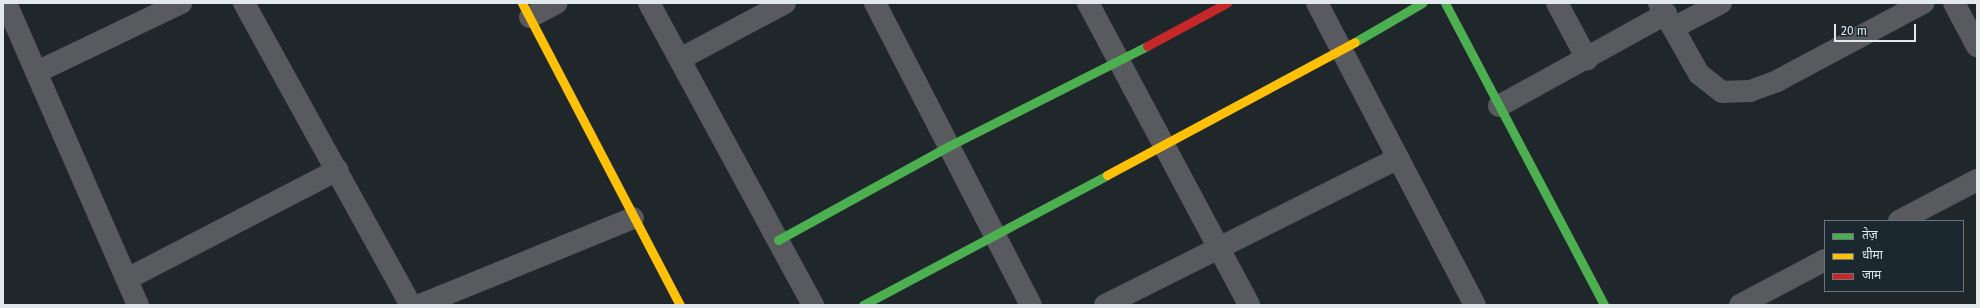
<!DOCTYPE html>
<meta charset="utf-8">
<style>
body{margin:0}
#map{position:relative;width:1980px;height:308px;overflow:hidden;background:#20272b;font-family:"Fira Sans","Noto Sans Devanagari",sans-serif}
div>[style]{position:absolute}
.street>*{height:22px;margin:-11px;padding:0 11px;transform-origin:11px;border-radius:11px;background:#585a5d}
.fast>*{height:9px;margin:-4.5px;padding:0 4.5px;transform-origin:4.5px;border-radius:4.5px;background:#4caf50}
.slow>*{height:9px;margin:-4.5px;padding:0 4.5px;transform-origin:4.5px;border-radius:4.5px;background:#ffc107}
.jam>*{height:9px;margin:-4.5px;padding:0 4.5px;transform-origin:4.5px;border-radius:4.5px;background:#c62828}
span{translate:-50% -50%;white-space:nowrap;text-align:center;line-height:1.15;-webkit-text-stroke:4px #1c282f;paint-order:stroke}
.frame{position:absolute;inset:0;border:4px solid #e1e9ed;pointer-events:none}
.legend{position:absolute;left:1824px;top:220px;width:140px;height:72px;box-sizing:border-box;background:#1c282f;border:1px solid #6b757b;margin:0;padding:5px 7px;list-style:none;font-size:12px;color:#e1e9ed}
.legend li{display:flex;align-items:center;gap:8px;height:20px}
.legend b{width:20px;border:1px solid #6b757b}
.scale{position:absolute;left:1834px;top:24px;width:82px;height:18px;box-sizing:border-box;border:2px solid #e1e9ed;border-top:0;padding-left:5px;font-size:12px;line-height:14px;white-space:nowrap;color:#e1e9ed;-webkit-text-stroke:3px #1c282f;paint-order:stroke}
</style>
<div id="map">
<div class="street">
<i style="left:6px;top:3px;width:330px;rotate:66.4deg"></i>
<i style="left:244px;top:3px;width:345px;rotate:61.1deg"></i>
<i style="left:649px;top:3px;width:344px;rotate:61.5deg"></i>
<i style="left:875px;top:3px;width:340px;rotate:62.7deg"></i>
<i style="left:1088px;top:3px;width:342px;rotate:61.9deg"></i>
<i style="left:1317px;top:3px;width:341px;rotate:62.4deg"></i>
<i style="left:1557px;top:3px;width:64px;rotate:61.8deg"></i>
<i style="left:1659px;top:3px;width:81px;rotate:60.6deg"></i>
<i style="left:1699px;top:74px;width:29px;rotate:38deg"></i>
<i style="left:1722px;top:92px;width:28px;rotate:-2deg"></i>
<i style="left:1750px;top:91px;width:29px;rotate:-20deg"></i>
<i style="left:1777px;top:81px;width:166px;rotate:-28.1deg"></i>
<i style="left:1954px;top:3px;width:49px;rotate:61.9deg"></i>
<i style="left:530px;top:17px;width:30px;rotate:-28deg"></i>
<i style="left:1673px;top:28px;width:54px;rotate:-27.5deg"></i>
<i style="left:680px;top:59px;width:119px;rotate:-28.1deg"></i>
<i style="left:37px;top:72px;width:160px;rotate:-25.6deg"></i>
<i style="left:1499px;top:106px;width:191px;rotate:-28.9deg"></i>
<i style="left:1899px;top:221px;width:88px;rotate:-27.7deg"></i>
<i style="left:127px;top:279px;width:237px;rotate:-27.4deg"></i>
<i style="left:420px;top:305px;width:230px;rotate:-22.2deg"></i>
<i style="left:1105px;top:305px;width:328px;rotate:-26.6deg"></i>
<i style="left:1740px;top:305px;width:96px;rotate:-27.9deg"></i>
</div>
<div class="fast">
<i style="left:1445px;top:3px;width:341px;rotate:62.2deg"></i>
<i style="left:1355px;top:42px;width:78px;rotate:-30.2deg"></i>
<i style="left:778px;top:240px;width:195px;rotate:-28.8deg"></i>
<i style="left:949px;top:146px;width:222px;rotate:-26.8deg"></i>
<i style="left:863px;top:305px;width:276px;rotate:-28deg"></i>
</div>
<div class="slow">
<i style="left:522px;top:3px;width:341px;rotate:62.4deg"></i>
<i style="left:1107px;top:175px;width:281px;rotate:-28.2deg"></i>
</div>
<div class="jam">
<i style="left:1147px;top:46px;width:91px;rotate:-28.3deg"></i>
</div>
<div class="frame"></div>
<ul class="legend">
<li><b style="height:5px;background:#4caf50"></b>तेज़</li>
<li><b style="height:5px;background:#ffc107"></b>धीमा</li>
<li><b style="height:5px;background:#c62828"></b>जाम</li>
</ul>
<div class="scale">20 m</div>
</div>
